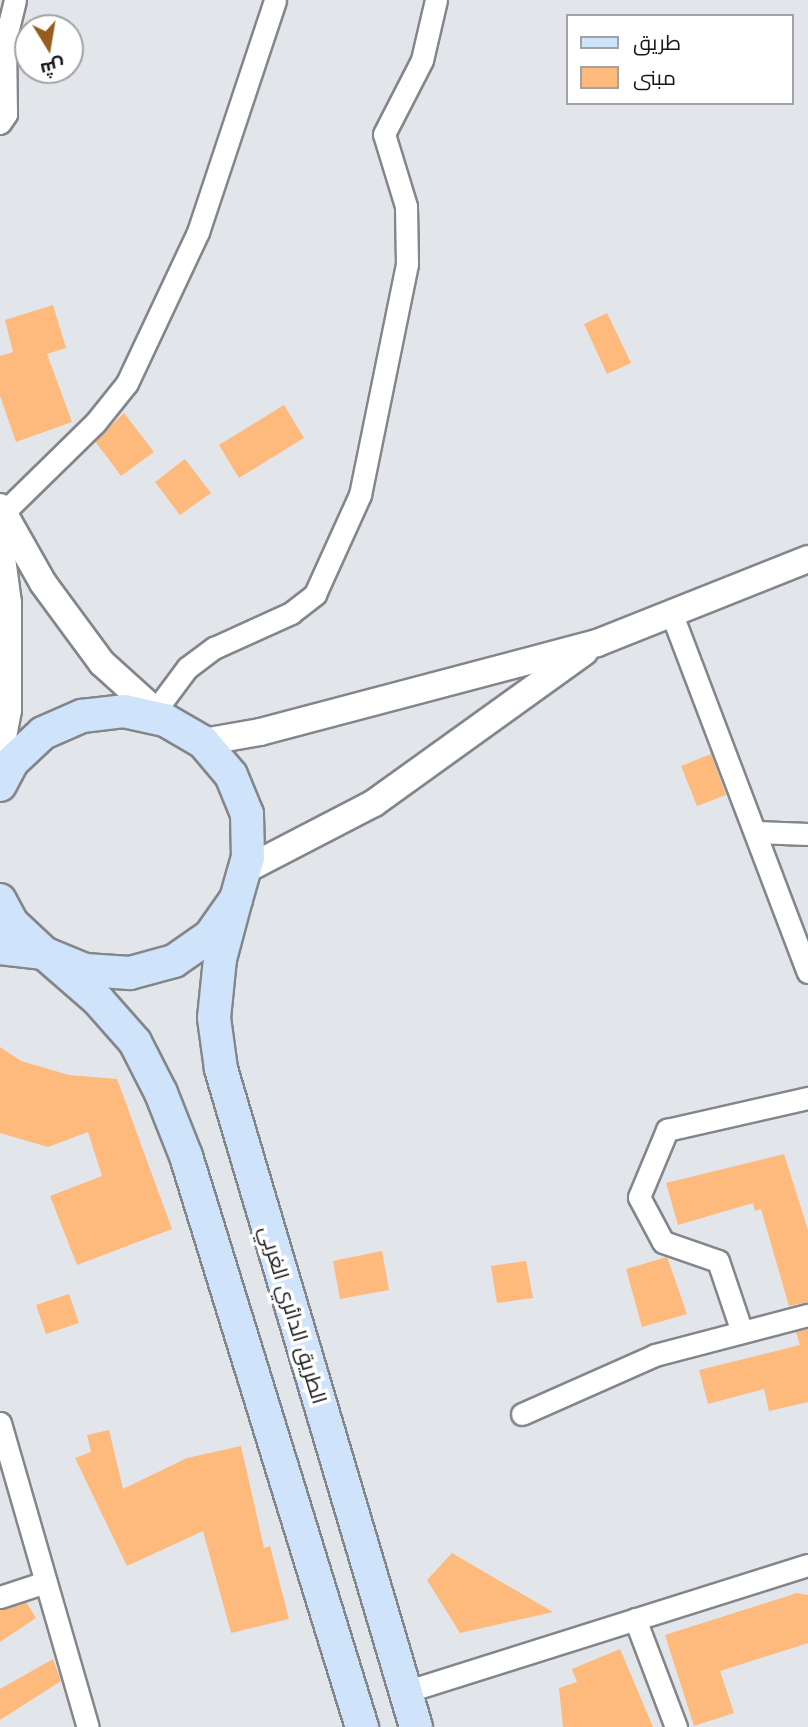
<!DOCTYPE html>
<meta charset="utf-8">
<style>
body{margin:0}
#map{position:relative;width:808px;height:1727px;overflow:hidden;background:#e2e6ea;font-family:"DM Sans",Cairo,sans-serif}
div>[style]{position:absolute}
.building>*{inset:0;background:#feb97d}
.roads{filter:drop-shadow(2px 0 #83868a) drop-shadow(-2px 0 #83868a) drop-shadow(0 2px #83868a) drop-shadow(0 -2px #83868a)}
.minor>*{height:21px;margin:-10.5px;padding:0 10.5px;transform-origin:10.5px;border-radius:10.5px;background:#fff}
.tertiary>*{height:26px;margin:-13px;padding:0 13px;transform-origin:13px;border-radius:13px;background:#fff}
.primary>*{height:32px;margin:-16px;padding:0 16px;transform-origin:16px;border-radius:16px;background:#cfe4fb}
span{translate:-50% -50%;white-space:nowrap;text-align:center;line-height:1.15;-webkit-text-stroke:7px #fff;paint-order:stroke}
.street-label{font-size:21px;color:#161719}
.legend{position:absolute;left:566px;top:14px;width:228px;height:91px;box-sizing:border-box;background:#fff;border:2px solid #a2a2a3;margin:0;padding:9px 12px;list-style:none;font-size:21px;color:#161719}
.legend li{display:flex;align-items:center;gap:14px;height:35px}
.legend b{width:35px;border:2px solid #a2a2a3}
.north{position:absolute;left:14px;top:14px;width:70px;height:70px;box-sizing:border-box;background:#fff;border:2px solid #a2a2a3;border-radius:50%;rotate:169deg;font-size:19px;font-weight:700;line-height:28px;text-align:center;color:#161719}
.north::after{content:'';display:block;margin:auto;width:24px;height:32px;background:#995c20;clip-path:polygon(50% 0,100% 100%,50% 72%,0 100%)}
</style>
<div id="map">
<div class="building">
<i style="clip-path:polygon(53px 305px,66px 348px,47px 354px,72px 422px,16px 442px,0 396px,0 356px,13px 352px,5px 320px)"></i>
<i style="clip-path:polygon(607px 313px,631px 363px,607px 374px,584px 324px)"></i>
<i style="clip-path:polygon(284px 405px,304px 438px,239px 478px,219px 445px)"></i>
<i style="clip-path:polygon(124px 413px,154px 452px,121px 476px,95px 441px)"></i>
<i style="clip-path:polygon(185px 459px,211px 493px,180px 515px,155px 482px)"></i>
<i style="clip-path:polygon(711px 754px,726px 795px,697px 806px,681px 766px)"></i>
<i style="clip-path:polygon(0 1047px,21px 1061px,69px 1075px,117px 1079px,172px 1229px,77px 1265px,50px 1196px,102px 1176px,88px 1132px,48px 1147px,0 1133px)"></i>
<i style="clip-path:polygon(784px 1154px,808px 1230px,808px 1302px,789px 1306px,761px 1209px,755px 1211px,753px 1203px,678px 1225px,666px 1183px)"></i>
<i style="clip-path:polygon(382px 1251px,389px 1290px,340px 1299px,333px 1261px)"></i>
<i style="clip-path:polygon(667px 1257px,687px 1314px,642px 1327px,626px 1269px)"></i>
<i style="clip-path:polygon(526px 1261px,533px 1298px,497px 1303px,491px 1266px)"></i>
<i style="clip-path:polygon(69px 1294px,79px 1323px,46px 1334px,36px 1305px)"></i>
<i style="clip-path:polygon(808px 1329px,808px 1402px,769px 1411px,764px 1389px,708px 1404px,699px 1370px,800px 1345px,796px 1332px)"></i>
<i style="clip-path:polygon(109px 1430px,123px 1489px,187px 1458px,241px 1446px,264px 1548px,270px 1546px,289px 1619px,231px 1633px,203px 1531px,127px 1566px,75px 1458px,91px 1452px,87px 1435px)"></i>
<i style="clip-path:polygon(452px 1553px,553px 1612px,460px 1633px,427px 1580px)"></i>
<i style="clip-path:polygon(797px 1593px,808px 1595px,808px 1643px,720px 1671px,734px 1713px,694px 1726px,665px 1635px)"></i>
<i style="clip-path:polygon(26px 1602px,36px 1618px,0 1642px,0 1610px)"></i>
<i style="clip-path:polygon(620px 1649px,653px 1727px,563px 1727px,559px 1688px,577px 1682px,572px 1669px)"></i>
<i style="clip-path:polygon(53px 1659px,61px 1681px,0 1720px,0 1689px)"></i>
</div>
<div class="roads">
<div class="minor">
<i style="left:0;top:123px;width:11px;rotate:-56deg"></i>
<i style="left:6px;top:114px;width:73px;rotate:-90.8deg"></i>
<i style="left:5px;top:41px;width:42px;rotate:-76.3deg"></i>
<i style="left:3px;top:513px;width:129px;rotate:-44.4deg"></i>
<i style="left:95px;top:423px;width:51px;rotate:-51.3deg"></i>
<i style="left:127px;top:383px;width:167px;rotate:-64.8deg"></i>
<i style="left:198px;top:232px;width:244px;rotate:-71.6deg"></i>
<i style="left:671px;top:612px;width:385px;rotate:69.2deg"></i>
<i style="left:155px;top:711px;width:54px;rotate:-53.3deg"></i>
<i style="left:187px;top:668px;width:34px;rotate:-37deg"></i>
<i style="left:214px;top:648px;width:85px;rotate:-24.4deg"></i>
<i style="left:291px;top:613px;width:31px;rotate:-38deg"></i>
<i style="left:315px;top:594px;width:109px;rotate:-65.6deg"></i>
<i style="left:360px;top:495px;width:236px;rotate:-78.5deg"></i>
<i style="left:407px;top:264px;width:58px;rotate:-91deg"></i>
<i style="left:406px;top:206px;width:75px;rotate:-107deg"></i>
<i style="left:384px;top:134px;width:83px;rotate:-62.8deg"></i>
<i style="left:422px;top:60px;width:62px;rotate:-76.9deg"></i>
<i style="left:756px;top:832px;width:52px;rotate:2.2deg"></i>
<i style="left:742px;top:1332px;width:75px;rotate:-108.7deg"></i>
<i style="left:718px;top:1261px;width:58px;rotate:-160.9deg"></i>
<i style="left:663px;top:1242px;width:51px;rotate:-118.1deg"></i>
<i style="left:639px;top:1197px;width:73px;rotate:-67.3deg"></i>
<i style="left:667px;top:1130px;width:145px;rotate:-12.8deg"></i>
<i style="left:522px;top:1414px;width:145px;rotate:-23.9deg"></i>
<i style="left:655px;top:1355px;width:158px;rotate:-14.7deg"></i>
<i style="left:0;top:1423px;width:316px;rotate:73.9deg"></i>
<i style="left:0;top:1597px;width:48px;rotate:-18.1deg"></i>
<i style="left:635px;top:1619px;width:116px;rotate:69.2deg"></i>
<i style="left:408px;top:1691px;width:419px;rotate:-17.5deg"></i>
</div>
<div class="tertiary">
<i style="left:0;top:507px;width:87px;rotate:60.5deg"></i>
<i style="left:43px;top:583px;width:99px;rotate:53.6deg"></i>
<i style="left:102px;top:663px;width:85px;rotate:42.1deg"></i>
<i style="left:0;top:543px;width:61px;rotate:82.4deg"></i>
<i style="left:8px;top:603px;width:107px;rotate:90deg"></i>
<i style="left:8px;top:710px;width:44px;rotate:100.5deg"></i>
<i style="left:203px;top:742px;width:58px;rotate:-10deg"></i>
<i style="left:260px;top:732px;width:349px;rotate:-14.8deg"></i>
<i style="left:597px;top:643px;width:227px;rotate:-21.7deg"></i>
<i style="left:245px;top:870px;width:145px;rotate:-27.4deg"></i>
<i style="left:374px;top:803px;width:259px;rotate:-35.7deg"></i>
</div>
<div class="primary">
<i style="left:0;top:785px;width:26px;rotate:-62deg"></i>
<i style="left:12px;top:762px;width:42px;rotate:-43.1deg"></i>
<i style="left:43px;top:733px;width:43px;rotate:-23.6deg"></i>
<i style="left:82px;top:716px;width:42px;rotate:-6.8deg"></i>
<i style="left:124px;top:711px;width:42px;rotate:12.4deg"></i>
<i style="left:165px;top:720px;width:44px;rotate:30.1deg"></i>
<i style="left:203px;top:742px;width:43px;rotate:49.7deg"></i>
<i style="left:231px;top:775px;width:42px;rotate:67.7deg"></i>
<i style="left:247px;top:814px;width:43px;rotate:88.7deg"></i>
<i style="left:248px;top:857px;width:44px;rotate:105.9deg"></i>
<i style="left:236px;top:899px;width:45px;rotate:125.1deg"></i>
<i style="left:210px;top:936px;width:44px;rotate:145.2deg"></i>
<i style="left:174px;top:961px;width:46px;rotate:164.7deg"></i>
<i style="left:130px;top:973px;width:45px;rotate:-176.2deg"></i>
<i style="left:85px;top:970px;width:44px;rotate:-157.5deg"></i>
<i style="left:44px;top:953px;width:44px;rotate:-136.8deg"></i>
<i style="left:12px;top:923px;width:26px;rotate:-118deg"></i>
<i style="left:236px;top:899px;width:62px;rotate:104.9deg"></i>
<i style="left:220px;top:959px;width:59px;rotate:95.8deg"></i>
<i style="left:214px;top:1018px;width:51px;rotate:82.2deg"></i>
<i style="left:221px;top:1069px;width:686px;rotate:73.49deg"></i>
<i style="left:0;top:948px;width:44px;rotate:6.5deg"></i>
<i style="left:44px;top:953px;width:72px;rotate:41deg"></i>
<i style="left:98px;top:1000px;width:56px;rotate:48.6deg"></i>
<i style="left:135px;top:1042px;width:57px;rotate:63deg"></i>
<i style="left:161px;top:1093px;width:68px;rotate:68.4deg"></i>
<i style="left:186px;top:1156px;width:598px;rotate:72.87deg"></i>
</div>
</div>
<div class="street-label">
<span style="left:293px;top:1315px;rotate:73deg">الطريق الدائري الغربي</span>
</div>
<ul class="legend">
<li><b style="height:9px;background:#cfe4fb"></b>طريق</li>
<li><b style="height:19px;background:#feb97d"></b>مبنى</li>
</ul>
<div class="north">ش</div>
</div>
